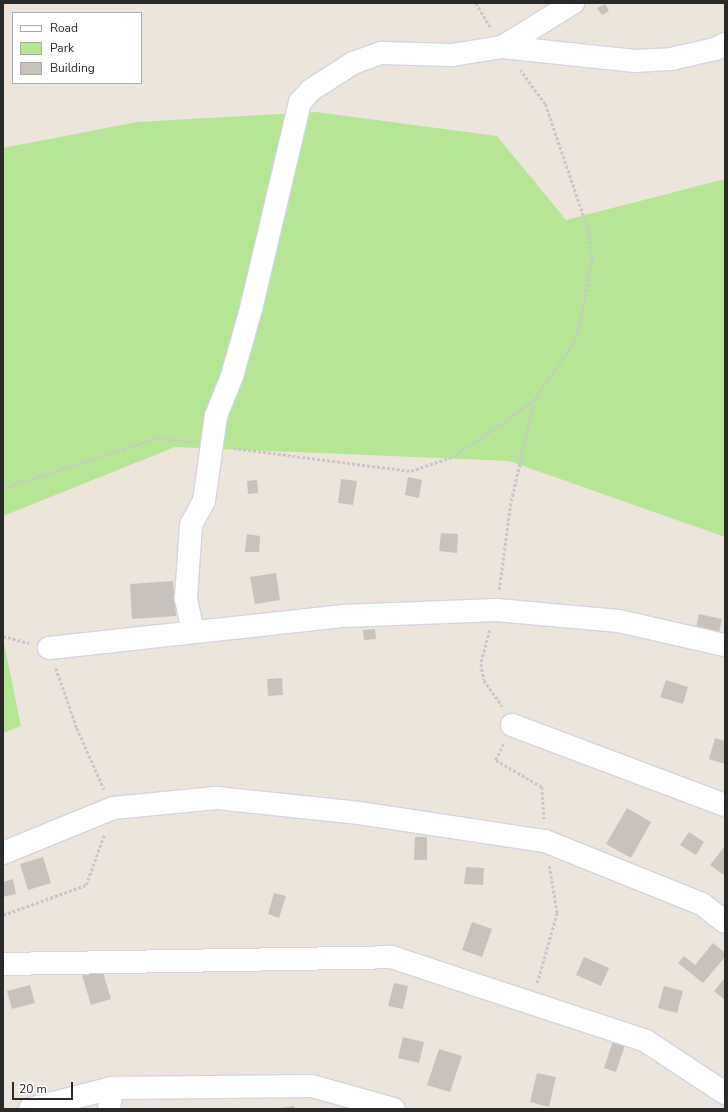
<!DOCTYPE html>
<style>
body{margin:0}
#map{position:relative;width:728px;height:1112px;overflow:hidden;background:#ede5dc;font-family:"Nunito Sans",sans-serif}
div>[style]{position:absolute}
.green>*{inset:0;background:#b5e696}
.building>*{inset:0;background:#c8c2bb}
.path>*{height:2.5px;margin-top:-1.25px;transform-origin:0;background:repeating-linear-gradient(90deg,#c8c8c8 0 3px,transparent 0 5px)}
.roads{filter:drop-shadow(1px 0 #d1d5e4) drop-shadow(-1px 0 #d1d5e4) drop-shadow(0 1px #d1d5e4) drop-shadow(0 -1px #d1d5e4)}
.minor>*{height:22px;margin:-11px;padding:0 11px;transform-origin:11px;border-radius:11px;background:#fff}
span{translate:-50% -50%;white-space:nowrap;text-align:center;line-height:1.15;-webkit-text-stroke:3.5px #fff;paint-order:stroke}
.frame{position:absolute;inset:0;border:4px solid #2a2a2a;pointer-events:none}
.legend{position:absolute;left:12px;top:12px;width:130px;height:72px;box-sizing:border-box;background:#fff;border:1px solid #aaa;margin:0;padding:5px 7px;list-style:none;font-size:12px;color:#2a2a2a}
.legend li{display:flex;align-items:center;gap:8px;height:20px}
.legend b{width:20px;border:1px solid #aaa}
.scale{position:absolute;left:12px;top:1082px;width:61px;height:18px;box-sizing:border-box;border:2px solid #2a2a2a;border-top:0;padding-left:5px;font-size:12px;line-height:14px;white-space:nowrap;color:#2a2a2a;-webkit-text-stroke:3px #fff;paint-order:stroke}
</style>
<div id="map">
<div class="green">
<i style="clip-path:polygon(316px 112px,497px 136px,566px 220px,725px 179px,725px 537px,509px 461px,175px 447px,3px 516px,3px 148px,137px 122px)"></i>
<i style="clip-path:polygon(3px 638px,21px 726px,3px 733px)"></i>
</div>
<div class="building">
<i style="clip-path:polygon(605px 4px,609px 11px,602px 15px,597px 8px)"></i>
<i style="clip-path:polygon(408px 477px,422px 480px,419px 498px,405px 495px)"></i>
<i style="clip-path:polygon(341px 479px,357px 481px,353px 505px,338px 503px)"></i>
<i style="clip-path:polygon(257px 480px,258px 493px,248px 494px,247px 481px)"></i>
<i style="clip-path:polygon(441px 533px,458px 534px,457px 553px,439px 551px)"></i>
<i style="clip-path:polygon(247px 534px,260px 536px,259px 552px,245px 552px)"></i>
<i style="clip-path:polygon(276px 573px,280px 600px,255px 604px,250px 577px)"></i>
<i style="clip-path:polygon(173px 581px,176px 616px,132px 619px,130px 584px)"></i>
<i style="clip-path:polygon(699px 614px,722px 619px,718px 637px,695px 632px)"></i>
<i style="clip-path:polygon(375px 629px,376px 639px,364px 640px,363px 630px)"></i>
<i style="clip-path:polygon(282px 678px,283px 695px,268px 696px,267px 679px)"></i>
<i style="clip-path:polygon(666px 680px,688px 687px,683px 704px,660px 697px)"></i>
<i style="clip-path:polygon(715px 738px,725px 741px,725px 764px,709px 759px)"></i>
<i style="clip-path:polygon(627px 808px,651px 822px,631px 858px,606px 844px)"></i>
<i style="clip-path:polygon(689px 832px,704px 842px,696px 855px,680px 845px)"></i>
<i style="clip-path:polygon(415px 837px,427px 837px,427px 860px,414px 860px)"></i>
<i style="clip-path:polygon(725px 846px,725px 876px,710px 865px)"></i>
<i style="clip-path:polygon(43px 857px,51px 883px,28px 890px,20px 864px)"></i>
<i style="clip-path:polygon(466px 867px,484px 868px,483px 885px,464px 884px)"></i>
<i style="clip-path:polygon(13px 879px,16px 894px,3px 897px,3px 882px)"></i>
<i style="clip-path:polygon(274px 893px,286px 896px,279px 918px,268px 914px)"></i>
<i style="clip-path:polygon(472px 922px,492px 929px,482px 957px,462px 950px)"></i>
<i style="clip-path:polygon(713px 943px,725px 953px,725px 957px,703px 983px,678px 963px,684px 956px,695px 965px)"></i>
<i style="clip-path:polygon(584px 957px,609px 968px,601px 986px,576px 975px)"></i>
<i style="clip-path:polygon(102px 969px,111px 999px,91px 1005px,82px 975px)"></i>
<i style="clip-path:polygon(725px 978px,725px 1000px,714px 991px)"></i>
<i style="clip-path:polygon(394px 983px,408px 986px,403px 1009px,388px 1006px)"></i>
<i style="clip-path:polygon(30px 985px,35px 1003px,12px 1009px,7px 991px)"></i>
<i style="clip-path:polygon(664px 986px,683px 991px,677px 1013px,658px 1008px)"></i>
<i style="clip-path:polygon(403px 1037px,424px 1042px,419px 1063px,398px 1058px)"></i>
<i style="clip-path:polygon(613px 1041px,625px 1045px,616px 1072px,604px 1068px)"></i>
<i style="clip-path:polygon(439px 1049px,462px 1056px,450px 1092px,427px 1085px)"></i>
<i style="clip-path:polygon(537px 1073px,556px 1077px,549px 1107px,530px 1102px)"></i>
<i style="clip-path:polygon(294px 1106px,295px 1109px,280px 1109px,280px 1108px)"></i>
</div>
<div class="path">
<i style="left:476px;top:3px;width:29px;rotate:59deg"></i>
<i style="left:233px;top:448px;width:179px;rotate:7.4deg"></i>
<i style="left:411px;top:471px;width:46px;rotate:-18.8deg"></i>
<i style="left:455px;top:456px;width:97px;rotate:-35.3deg"></i>
<i style="left:534px;top:400px;width:67px;rotate:-55.4deg"></i>
<i style="left:572px;top:345px;width:20px;rotate:-70deg"></i>
<i style="left:579px;top:326px;width:68px;rotate:-79deg"></i>
<i style="left:592px;top:259px;width:29px;rotate:-98deg"></i>
<i style="left:588px;top:230px;width:133px;rotate:-108.8deg"></i>
<i style="left:545px;top:104px;width:42px;rotate:-126.3deg"></i>
<i style="left:3px;top:488px;width:162px;rotate:-18deg"></i>
<i style="left:157px;top:438px;width:35px;rotate:7deg"></i>
<i style="left:499px;top:590px;width:85px;rotate:-82.5deg"></i>
<i style="left:510px;top:506px;width:108px;rotate:-77.1deg"></i>
<i style="left:490px;top:630px;width:35px;rotate:105deg"></i>
<i style="left:481px;top:664px;width:16px;rotate:79deg"></i>
<i style="left:484px;top:680px;width:32px;rotate:55deg"></i>
<i style="left:3px;top:636px;width:27px;rotate:15deg"></i>
<i style="left:56px;top:668px;width:64px;rotate:70.7deg"></i>
<i style="left:77px;top:728px;width:67px;rotate:66.1deg"></i>
<i style="left:504px;top:744px;width:18px;rotate:117deg"></i>
<i style="left:496px;top:760px;width:53px;rotate:30.4deg"></i>
<i style="left:542px;top:787px;width:32px;rotate:86deg"></i>
<i style="left:3px;top:915px;width:88px;rotate:-19.9deg"></i>
<i style="left:86px;top:885px;width:53px;rotate:-70.2deg"></i>
<i style="left:537px;top:983px;width:73px;rotate:-74.1deg"></i>
<i style="left:557px;top:913px;width:48px;rotate:-99.7deg"></i>
</div>
<div class="roads">
<div class="minor">
<i style="left:502px;top:47px;width:134px;rotate:6deg"></i>
<i style="left:635px;top:61px;width:36px;rotate:-3deg"></i>
<i style="left:671px;top:59px;width:45px;rotate:-12.8deg"></i>
<i style="left:715px;top:49px;width:11px;rotate:-27deg"></i>
<i style="left:193px;top:632px;width:35px;rotate:-102deg"></i>
<i style="left:186px;top:598px;width:73px;rotate:-86.1deg"></i>
<i style="left:191px;top:525px;width:27px;rotate:-62deg"></i>
<i style="left:204px;top:501px;width:86px;rotate:-82deg"></i>
<i style="left:216px;top:416px;width:43px;rotate:-68.2deg"></i>
<i style="left:232px;top:376px;width:70px;rotate:-74.2deg"></i>
<i style="left:251px;top:309px;width:213px;rotate:-76.7deg"></i>
<i style="left:300px;top:102px;width:16px;rotate:-47deg"></i>
<i style="left:311px;top:90px;width:50px;rotate:-32.7deg"></i>
<i style="left:353px;top:63px;width:30px;rotate:-20deg"></i>
<i style="left:381px;top:53px;width:71px;rotate:1.6deg"></i>
<i style="left:452px;top:55px;width:51px;rotate:-9.1deg"></i>
<i style="left:502px;top:47px;width:84px;rotate:-31.8deg"></i>
<i style="left:49px;top:648px;width:297px;rotate:-6.2deg"></i>
<i style="left:344px;top:616px;width:152px;rotate:-2.3deg"></i>
<i style="left:496px;top:610px;width:123px;rotate:5.1deg"></i>
<i style="left:619px;top:621px;width:109px;rotate:12.8deg"></i>
<i style="left:512px;top:725px;width:228px;rotate:20.6deg"></i>
<i style="left:3px;top:853px;width:119px;rotate:-22.2deg"></i>
<i style="left:113px;top:808px;width:104px;rotate:-5.5deg"></i>
<i style="left:217px;top:798px;width:143px;rotate:6deg"></i>
<i style="left:359px;top:813px;width:188px;rotate:8.6deg"></i>
<i style="left:545px;top:841px;width:169px;rotate:21.9deg"></i>
<i style="left:702px;top:904px;width:29px;rotate:38deg"></i>
<i style="left:3px;top:964px;width:388px;rotate:-1deg"></i>
<i style="left:391px;top:957px;width:268px;rotate:18.2deg"></i>
<i style="left:646px;top:1041px;width:95px;rotate:33.4deg"></i>
<i style="left:30px;top:1109px;width:85px;rotate:-14.4deg"></i>
<i style="left:112px;top:1088px;width:200px;rotate:-0.6deg"></i>
<i style="left:312px;top:1086px;width:85px;rotate:15.7deg"></i>
<i style="left:109px;top:1109px;width:21px;rotate:-82deg"></i>
</div>
</div>
<div class="frame"></div>
<ul class="legend">
<li><b style="height:5px;background:#fff"></b>Road</li>
<li><b style="height:11px;background:#b5e696"></b>Park</li>
<li><b style="height:11px;background:#c8c2bb"></b>Building</li>
</ul>
<div class="scale">20 m</div>
</div>
